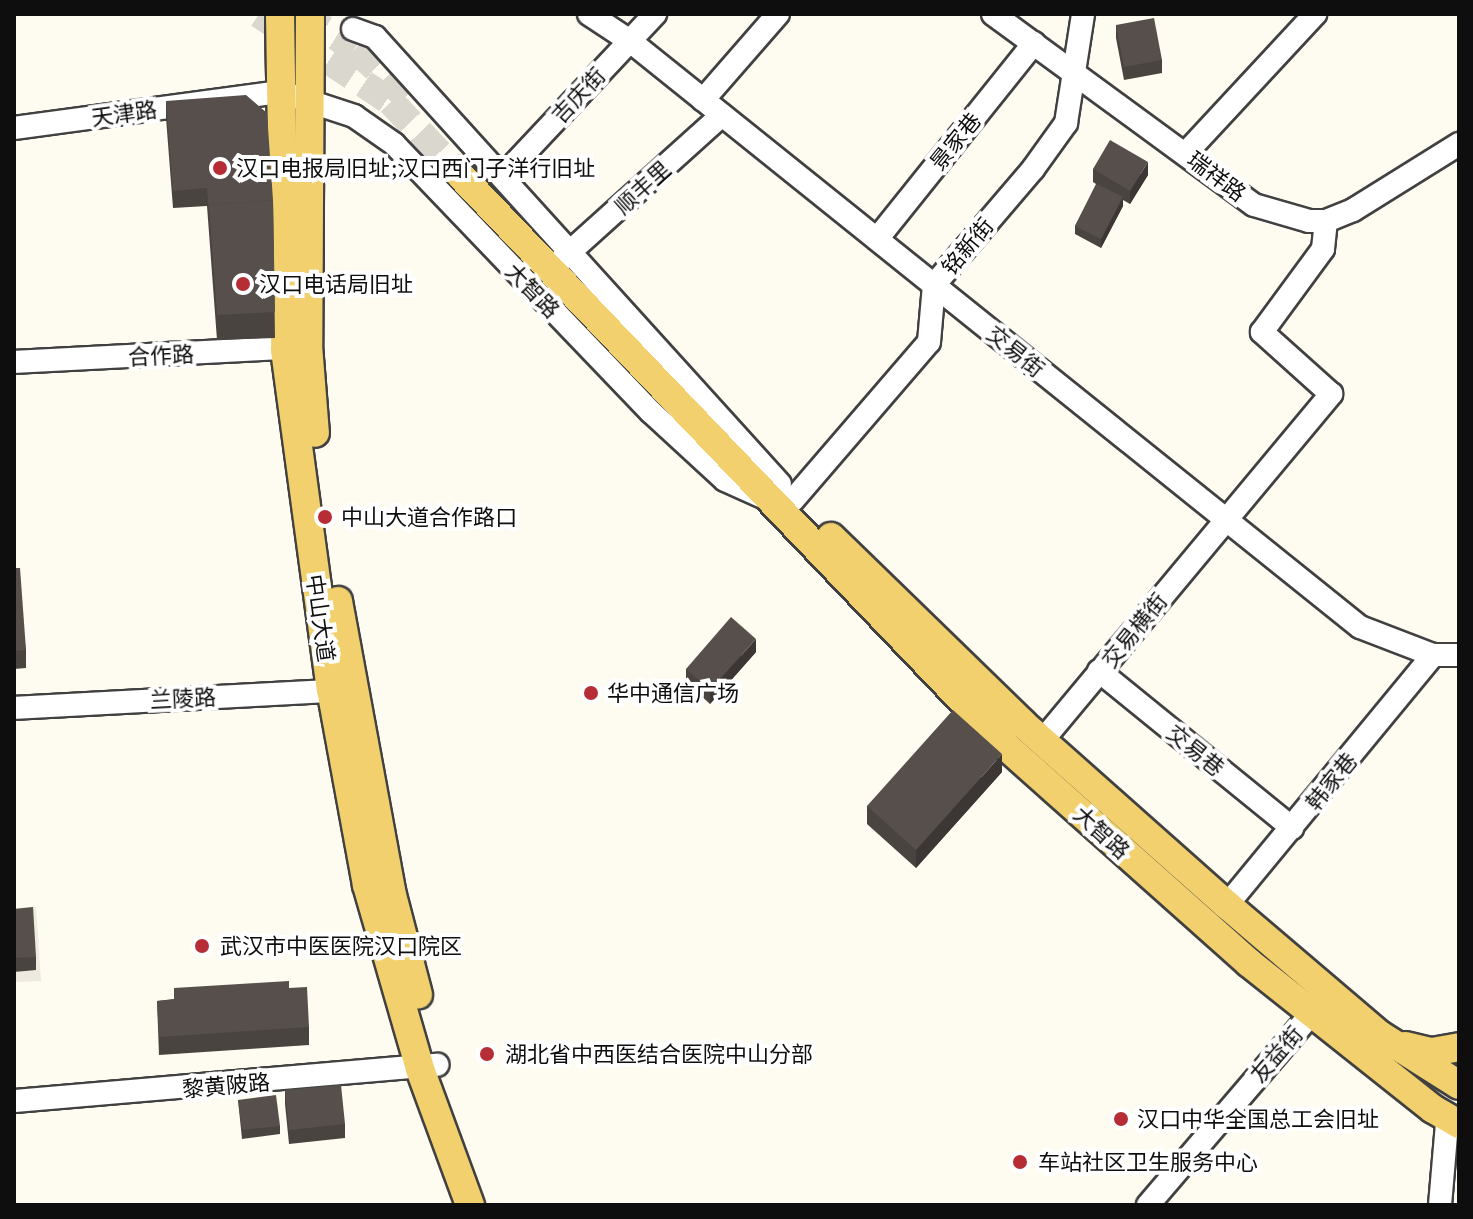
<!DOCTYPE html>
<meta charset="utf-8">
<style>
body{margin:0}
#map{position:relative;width:1473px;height:1219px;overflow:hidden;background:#fefbf0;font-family:"PT Serif","Noto Sans SC",serif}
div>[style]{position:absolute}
.plaza>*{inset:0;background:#eeeadf}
.major-tunnel>*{height:28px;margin-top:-14px;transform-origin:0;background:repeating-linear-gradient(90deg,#dad7ce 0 28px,transparent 0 42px)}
.roads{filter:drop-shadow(2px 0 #414141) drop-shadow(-2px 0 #414141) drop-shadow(0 2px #414141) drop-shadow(0 -2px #414141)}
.minor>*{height:22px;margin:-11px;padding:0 11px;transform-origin:11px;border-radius:11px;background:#fff}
.major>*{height:28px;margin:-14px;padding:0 14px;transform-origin:14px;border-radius:14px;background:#f1d06d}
.wall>*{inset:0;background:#4a4440}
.shaded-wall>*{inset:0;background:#3c3734}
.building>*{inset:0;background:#564f4b}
.dots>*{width:22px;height:22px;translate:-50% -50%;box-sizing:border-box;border:4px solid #fff;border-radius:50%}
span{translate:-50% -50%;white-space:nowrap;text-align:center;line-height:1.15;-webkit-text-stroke:8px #fff;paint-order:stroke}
.street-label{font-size:22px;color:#0e0e0e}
.poi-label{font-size:22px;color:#0e0e0e}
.left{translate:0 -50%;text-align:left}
.frame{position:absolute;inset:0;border:16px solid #0e0e0e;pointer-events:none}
</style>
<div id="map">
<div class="plaza">
<i style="clip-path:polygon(36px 907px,41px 981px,14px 982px,14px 908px)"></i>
</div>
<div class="major-tunnel">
<i style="left:259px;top:14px;width:159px;rotate:33.7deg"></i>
<i style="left:391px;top:102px;width:102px;rotate:46.6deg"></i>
<i style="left:301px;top:14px;width:64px;rotate:32.9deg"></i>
<i style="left:355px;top:49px;width:76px;rotate:42.9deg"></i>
</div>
<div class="roads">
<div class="minor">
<i style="left:589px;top:14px;width:49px;rotate:33.4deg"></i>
<i style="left:630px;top:41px;width:936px;rotate:38.76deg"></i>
<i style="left:1360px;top:627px;width:78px;rotate:21deg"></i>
<i style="left:1433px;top:655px;width:26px"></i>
<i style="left:993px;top:14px;width:323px;rotate:36.2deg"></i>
<i style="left:1254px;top:205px;width:57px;rotate:16.2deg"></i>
<i style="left:1309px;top:221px;width:17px"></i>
<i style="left:1326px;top:221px;width:29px;rotate:-22deg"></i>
<i style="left:1353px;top:210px;width:125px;rotate:-31.9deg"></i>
<i style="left:353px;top:29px;width:23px;rotate:20deg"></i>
<i style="left:375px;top:37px;width:603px;rotate:47.82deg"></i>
<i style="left:703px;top:100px;width:114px;rotate:-48.9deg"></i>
<i style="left:14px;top:128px;width:269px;rotate:-7.7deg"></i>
<i style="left:281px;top:92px;width:77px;rotate:18.2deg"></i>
<i style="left:354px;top:116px;width:49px;rotate:35deg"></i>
<i style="left:394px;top:144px;width:371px;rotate:46.2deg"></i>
<i style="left:651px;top:412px;width:100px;rotate:42.6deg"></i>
<i style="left:725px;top:480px;width:44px;rotate:24.2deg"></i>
<i style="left:1186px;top:153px;width:190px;rotate:-47.1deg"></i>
<i style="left:502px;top:177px;width:224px;rotate:-46.8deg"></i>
<i style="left:877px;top:239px;width:251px;rotate:-51.3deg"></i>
<i style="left:562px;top:259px;width:215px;rotate:-42deg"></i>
<i style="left:14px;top:362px;width:286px;rotate:-3deg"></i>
<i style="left:793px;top:500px;width:208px;rotate:-49.3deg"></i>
<i style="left:929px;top:342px;width:57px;rotate:-85deg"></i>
<i style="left:934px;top:285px;width:153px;rotate:-49.5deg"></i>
<i style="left:1033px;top:169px;width:57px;rotate:-54.3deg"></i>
<i style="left:1066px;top:123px;width:110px;rotate:-81.1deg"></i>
<i style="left:1099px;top:671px;width:249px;rotate:39.1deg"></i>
<i style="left:14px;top:708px;width:332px;rotate:-3.1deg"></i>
<i style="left:1042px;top:741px;width:452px;rotate:-50.2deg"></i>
<i style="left:1331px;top:394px;width:93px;rotate:-138.1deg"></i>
<i style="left:1262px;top:332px;width:103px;rotate:-53.7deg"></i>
<i style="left:1323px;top:249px;width:28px;rotate:-84deg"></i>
<i style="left:1227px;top:905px;width:324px;rotate:-50.5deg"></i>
<i style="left:14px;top:1101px;width:425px;rotate:-4.9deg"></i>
<i style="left:1148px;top:1205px;width:253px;rotate:-49.5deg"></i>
<i style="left:1440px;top:1205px;width:81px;rotate:-85.1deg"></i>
</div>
<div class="major">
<i style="left:280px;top:14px;width:336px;rotate:89.1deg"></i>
<i style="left:285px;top:350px;width:342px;rotate:82.3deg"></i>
<i style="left:331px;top:689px;width:199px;rotate:79.6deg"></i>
<i style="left:367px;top:885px;width:191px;rotate:73.9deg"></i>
<i style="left:420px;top:1069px;width:145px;rotate:69.8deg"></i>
<i style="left:310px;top:14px;width:331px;rotate:90.3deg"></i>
<i style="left:308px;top:345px;width:88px;rotate:85.5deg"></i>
<i style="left:461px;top:176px;width:791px;rotate:46.28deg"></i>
<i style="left:1008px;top:748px;width:322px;rotate:41.7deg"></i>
<i style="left:1248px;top:962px;width:236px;rotate:38.5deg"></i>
<i style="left:1433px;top:1109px;width:30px;rotate:30deg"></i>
<i style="left:831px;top:537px;width:267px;rotate:44.2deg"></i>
<i style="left:1022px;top:723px;width:274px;rotate:41.6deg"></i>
<i style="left:1227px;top:905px;width:201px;rotate:40.4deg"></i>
<i style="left:1380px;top:1035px;width:93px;rotate:32.3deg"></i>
<i style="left:338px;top:601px;width:295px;rotate:79.6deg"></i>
<i style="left:391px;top:891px;width:107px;rotate:75.4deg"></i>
<i style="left:1405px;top:1046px;width:28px;rotate:13deg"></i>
<i style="left:1432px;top:1052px;width:27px;rotate:-10deg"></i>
</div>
</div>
<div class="wall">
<i style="clip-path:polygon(1116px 25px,1162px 60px,1162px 73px,1124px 80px,1116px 38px)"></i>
<i style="clip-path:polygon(166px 101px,273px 200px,275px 338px,217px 340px,207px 206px,173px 208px,166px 118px)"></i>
<i style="clip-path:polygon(1093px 169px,1148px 175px,1130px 204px,1123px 200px,1123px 206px,1101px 248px,1075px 234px,1075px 226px,1096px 184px,1093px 182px)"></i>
<i style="clip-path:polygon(14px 568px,26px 650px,26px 668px,14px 669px)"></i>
<i style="clip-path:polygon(756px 652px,710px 704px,686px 682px,686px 669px)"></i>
<i style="clip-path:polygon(1002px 772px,916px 868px,867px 824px,867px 806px)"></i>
<i style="clip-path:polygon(14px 909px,36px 957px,36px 970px,14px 972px)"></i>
<i style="clip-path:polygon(289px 988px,309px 1027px,309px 1045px,159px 1055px,157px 1001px)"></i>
<i style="clip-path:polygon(285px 1090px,345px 1124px,345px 1138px,289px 1144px,285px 1104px)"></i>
<i style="clip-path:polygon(238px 1100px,280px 1126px,280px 1134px,242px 1139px)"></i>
</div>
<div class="shaded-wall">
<i style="clip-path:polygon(1148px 162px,1148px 175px,1130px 204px,1130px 191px)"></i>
<i style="clip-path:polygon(1123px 197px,1123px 206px,1101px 248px,1101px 239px)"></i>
<i style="clip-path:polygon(756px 639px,756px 652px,710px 704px,710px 690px)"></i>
<i style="clip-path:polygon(1002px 754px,1002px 772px,916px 868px,916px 850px)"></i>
</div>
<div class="building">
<i style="clip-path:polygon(1154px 18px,1162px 60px,1124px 67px,1116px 25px)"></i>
<i style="clip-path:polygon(246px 95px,267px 113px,273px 200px,209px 205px,209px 213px,207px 188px,173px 191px,166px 101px)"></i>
<i style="clip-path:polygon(1110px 140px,1148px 162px,1130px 191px,1093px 169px)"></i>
<i style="clip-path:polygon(1097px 184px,1123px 197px,1101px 239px,1075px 226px)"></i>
<i style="clip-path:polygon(273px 200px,275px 312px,217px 315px,209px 205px)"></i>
<i style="clip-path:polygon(14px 568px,20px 568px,26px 650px,14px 651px)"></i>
<i style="clip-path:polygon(731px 617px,756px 639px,710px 690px,686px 669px)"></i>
<i style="clip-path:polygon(953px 710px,1002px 754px,916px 850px,867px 806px)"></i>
<i style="clip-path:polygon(33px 907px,36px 957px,14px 958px,14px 909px)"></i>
<i style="clip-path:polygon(289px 981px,289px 988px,307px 987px,309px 1027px,159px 1037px,157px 1001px,174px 999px,174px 988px)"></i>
<i style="clip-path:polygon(341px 1085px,345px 1124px,289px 1130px,285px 1090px)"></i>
<i style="clip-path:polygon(276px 1095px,280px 1126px,242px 1130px,238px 1100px)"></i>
</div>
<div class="dots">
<i style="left:220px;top:168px;background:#b72d35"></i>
<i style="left:243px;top:284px;background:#b72d35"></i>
<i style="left:325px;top:517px;background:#b72d35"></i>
<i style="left:591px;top:693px;background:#b72d35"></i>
<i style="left:202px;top:946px;background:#b72d35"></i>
<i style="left:487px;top:1054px;background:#b72d35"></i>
<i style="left:1121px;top:1119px;background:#b72d35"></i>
<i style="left:1020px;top:1162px;background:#b72d35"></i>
</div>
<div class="street-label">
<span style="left:578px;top:95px;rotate:-47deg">吉庆街</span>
<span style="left:124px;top:113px;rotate:-8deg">天津路</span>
<span style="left:955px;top:141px;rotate:-51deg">景家巷</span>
<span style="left:1217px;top:176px;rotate:37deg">瑞祥路</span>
<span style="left:642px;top:187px;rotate:-42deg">顺丰里</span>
<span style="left:967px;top:246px;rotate:-50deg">铭新街</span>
<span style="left:533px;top:290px;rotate:46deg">大智路</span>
<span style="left:1016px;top:351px;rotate:39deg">交易街</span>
<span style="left:161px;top:355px;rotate:-3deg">合作路</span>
<span style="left:321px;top:618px;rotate:82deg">中山大道</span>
<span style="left:1134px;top:630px;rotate:-51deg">交易横街</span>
<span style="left:183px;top:698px;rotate:-3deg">兰陵路</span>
<span style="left:1196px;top:750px;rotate:39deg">交易巷</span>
<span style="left:1331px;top:781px;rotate:-51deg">韩家巷</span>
<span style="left:1102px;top:832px;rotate:42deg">大智路</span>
<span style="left:1276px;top:1054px;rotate:-49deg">友益街</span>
<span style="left:226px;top:1085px;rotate:-5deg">黎黄陂路</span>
</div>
<div class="poi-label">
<span class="left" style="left:236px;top:168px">汉口电报局旧址;汉口西门子洋行旧址</span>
<span class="left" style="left:259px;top:284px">汉口电话局旧址</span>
<span class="left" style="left:341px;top:517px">中山大道合作路口</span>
<span class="left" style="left:607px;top:693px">华中通信广场</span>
<span class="left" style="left:220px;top:946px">武汉市中医医院汉口院区</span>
<span class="left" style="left:505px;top:1054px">湖北省中西医结合医院中山分部</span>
<span class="left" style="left:1137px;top:1119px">汉口中华全国总工会旧址</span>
<span class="left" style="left:1038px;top:1162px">车站社区卫生服务中心</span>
</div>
<div class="frame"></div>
</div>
